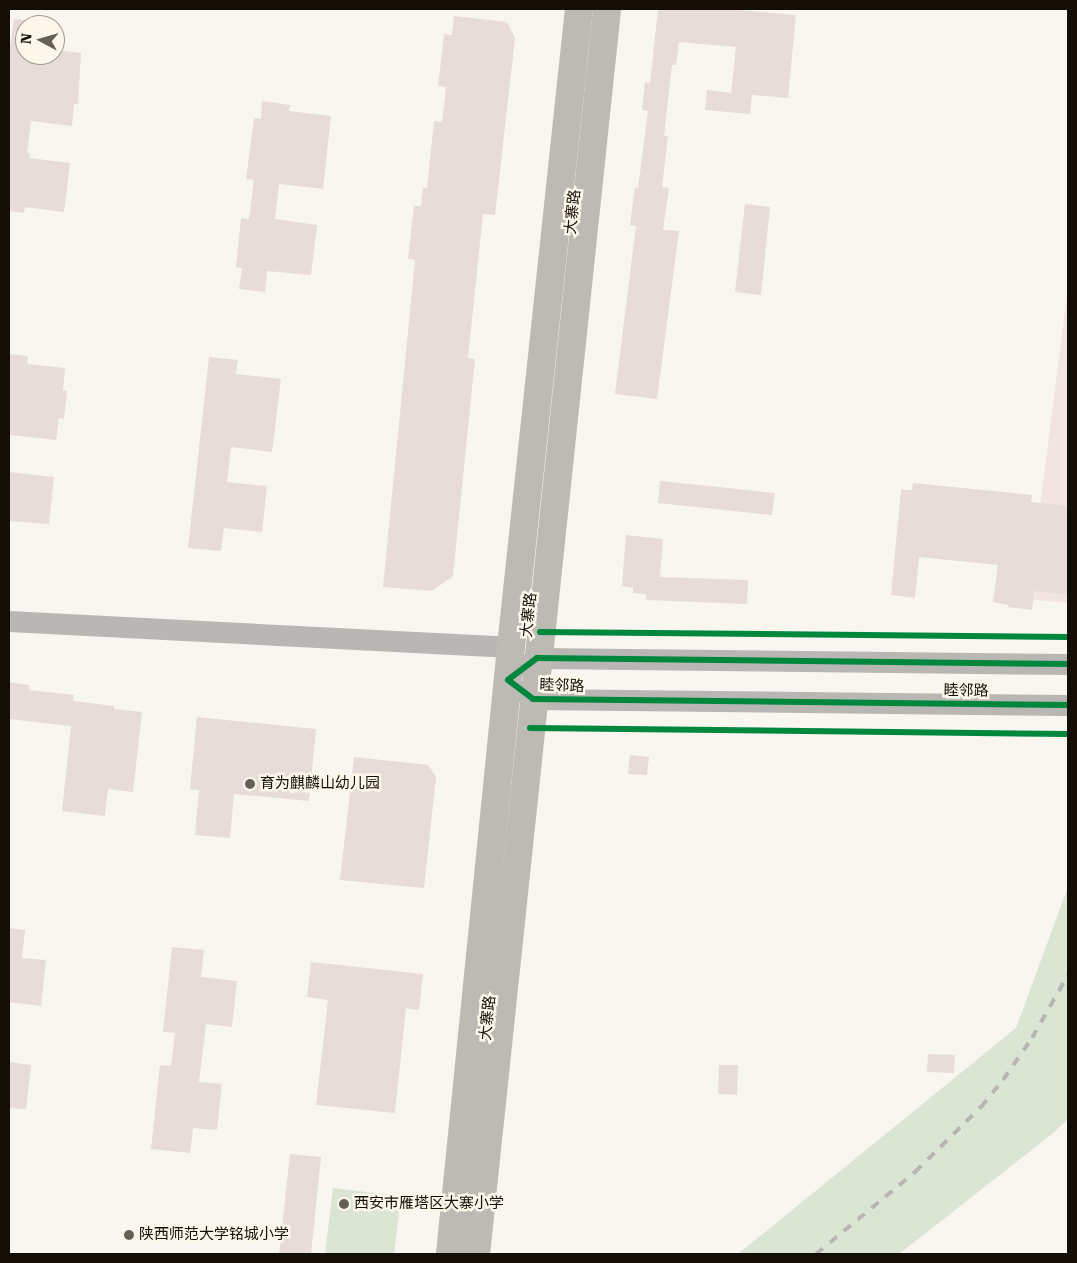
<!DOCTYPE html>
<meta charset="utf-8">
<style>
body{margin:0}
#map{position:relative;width:1077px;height:1263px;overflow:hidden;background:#f9f5ef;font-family:"Roboto Serif","Noto Sans SC",serif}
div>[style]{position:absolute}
.industrial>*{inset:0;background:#f2e4e2}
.green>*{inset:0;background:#dae5d4}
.building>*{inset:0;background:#e7dcd8}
.minor>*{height:21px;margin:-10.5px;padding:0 10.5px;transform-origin:10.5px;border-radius:10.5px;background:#b9b7b3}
.major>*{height:28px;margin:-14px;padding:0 14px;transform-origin:14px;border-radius:14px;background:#bdbab4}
.rail>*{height:4px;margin-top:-2px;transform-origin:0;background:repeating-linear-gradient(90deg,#b8b5b2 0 9px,transparent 0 18px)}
.cycleway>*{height:6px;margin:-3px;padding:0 3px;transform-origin:3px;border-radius:3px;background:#00873e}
.dots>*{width:14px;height:14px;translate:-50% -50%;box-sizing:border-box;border:2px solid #fdf6eb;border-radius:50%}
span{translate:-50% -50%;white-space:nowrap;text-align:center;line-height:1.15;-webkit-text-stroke:5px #fdf6eb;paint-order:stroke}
.street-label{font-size:15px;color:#140f06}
.poi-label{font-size:15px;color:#140f06}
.left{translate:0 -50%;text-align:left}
.frame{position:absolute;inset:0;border:10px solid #140f06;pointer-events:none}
.north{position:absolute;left:15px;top:15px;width:50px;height:50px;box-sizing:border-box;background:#fdf6eb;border:1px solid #a09a8f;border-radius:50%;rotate:276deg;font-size:14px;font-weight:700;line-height:20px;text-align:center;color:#140f06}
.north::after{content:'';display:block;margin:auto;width:18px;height:22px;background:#646058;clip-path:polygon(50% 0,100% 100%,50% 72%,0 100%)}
</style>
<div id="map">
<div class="industrial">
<i style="clip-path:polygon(1068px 288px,1068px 603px,1028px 599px)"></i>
</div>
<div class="green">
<i style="clip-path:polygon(1068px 887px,1068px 1119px,1052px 1134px,899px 1254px,738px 1254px,1016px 1028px)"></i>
<i style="clip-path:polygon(333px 1188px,401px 1196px,394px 1254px,325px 1254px)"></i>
</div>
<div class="building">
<i style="clip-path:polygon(658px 9px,728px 9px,796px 15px,788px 98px,752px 95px,750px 114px,705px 110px,707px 90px,731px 93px,736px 47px,679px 42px,676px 65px,672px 65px,664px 136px,668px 136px,662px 187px,669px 188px,663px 230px,679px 231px,657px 399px,615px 394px,636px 226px,630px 225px,635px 187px,638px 188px,648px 111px,642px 110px,645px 82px,650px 83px)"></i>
<i style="clip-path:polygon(454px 16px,507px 22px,515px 38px,495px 215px,483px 214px,468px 358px,475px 359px,453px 576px,432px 591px,383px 587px,415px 260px,408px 259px,414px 206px,421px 206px,423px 188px,427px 188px,434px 121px,442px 122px,446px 87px,438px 86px,442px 52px,444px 34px,452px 35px)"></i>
<i style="clip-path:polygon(14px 19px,25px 20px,25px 55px,57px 56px,57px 50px,81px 53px,78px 104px,74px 104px,72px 126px,31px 121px,27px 153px,30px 153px,29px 158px,70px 163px,64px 212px,25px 207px,24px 213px,9px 211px,9px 55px)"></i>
<i style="clip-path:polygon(262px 101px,290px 105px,289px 111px,331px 116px,323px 189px,279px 184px,275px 219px,317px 225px,311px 275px,267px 271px,265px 292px,239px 289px,242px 268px,236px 267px,241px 218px,249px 219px,254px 180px,246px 179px,254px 118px,261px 119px)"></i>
<i style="clip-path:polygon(745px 204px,770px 207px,761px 295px,735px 292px)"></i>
<i style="clip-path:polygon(9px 354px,28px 356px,27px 364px,65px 368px,63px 390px,67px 391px,64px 419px,59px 418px,56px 440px,9px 435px)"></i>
<i style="clip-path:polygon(209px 357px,238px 360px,236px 374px,281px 379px,272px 452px,231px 447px,227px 482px,267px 486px,262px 532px,224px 528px,221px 551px,188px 548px)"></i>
<i style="clip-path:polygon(9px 472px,54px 477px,49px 524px,9px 521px)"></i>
<i style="clip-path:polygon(660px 481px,775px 493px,772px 515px,658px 503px)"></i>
<i style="clip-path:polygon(913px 483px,1032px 495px,1031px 502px,1068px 506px,1068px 595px,1034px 591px,1032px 610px,1008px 607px,1008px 605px,993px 602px,998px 565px,919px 557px,915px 598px,891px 595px,901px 490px,912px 490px)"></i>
<i style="clip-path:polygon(626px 535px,663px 539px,660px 577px,748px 580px,747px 604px,646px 600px,646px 594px,633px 593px,633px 588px,622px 586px)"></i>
<i style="clip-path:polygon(9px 682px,29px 685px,29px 690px,74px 695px,73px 701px,114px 706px,114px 709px,142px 712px,133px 792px,108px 789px,105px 816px,62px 811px,71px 726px,9px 719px)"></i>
<i style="clip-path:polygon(197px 717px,316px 729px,309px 801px,234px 794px,230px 838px,195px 835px,199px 790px,190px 789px)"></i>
<i style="clip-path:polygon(630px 755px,649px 757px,647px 775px,628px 774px)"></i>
<i style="clip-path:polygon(354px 757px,428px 765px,436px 777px,424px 888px,340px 880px)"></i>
<i style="clip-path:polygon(9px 928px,25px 930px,22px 958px,46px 960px,41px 1006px,9px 1002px)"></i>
<i style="clip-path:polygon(172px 947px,204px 950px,201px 977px,237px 981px,232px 1027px,206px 1024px,199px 1082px,222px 1084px,217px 1130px,193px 1128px,190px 1153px,151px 1149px,160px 1065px,171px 1066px,175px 1033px,163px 1032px)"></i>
<i style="clip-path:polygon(311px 962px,423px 974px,419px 1010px,406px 1008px,395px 1113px,316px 1105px,328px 1000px,307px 997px)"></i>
<i style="clip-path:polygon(928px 1054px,955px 1055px,954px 1073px,927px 1072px)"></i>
<i style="clip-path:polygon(9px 1062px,31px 1065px,26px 1109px,9px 1108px)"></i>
<i style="clip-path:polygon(719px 1065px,738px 1065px,737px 1095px,718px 1094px)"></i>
<i style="clip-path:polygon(290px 1154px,321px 1157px,311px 1254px,279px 1254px)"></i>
</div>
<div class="minor">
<i style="left:9px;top:621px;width:503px;rotate:2.96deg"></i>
<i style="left:526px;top:666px;width:14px;rotate:-36deg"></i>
<i style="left:537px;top:658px;width:531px;rotate:0.65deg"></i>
<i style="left:522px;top:691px;width:14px;rotate:36deg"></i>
<i style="left:533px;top:699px;width:535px;rotate:0.64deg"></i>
</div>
<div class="major">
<i style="left:450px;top:1254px;width:610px;rotate:-84.26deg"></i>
<i style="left:511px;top:647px;width:642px;rotate:-83.92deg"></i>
<i style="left:476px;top:1254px;width:1252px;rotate:-83.99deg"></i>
</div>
<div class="rail">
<i style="left:816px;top:1254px;width:129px;rotate:-39.6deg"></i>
<i style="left:915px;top:1172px;width:93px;rotate:-44.6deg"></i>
<i style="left:981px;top:1107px;width:35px;rotate:-51deg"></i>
<i style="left:1003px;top:1080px;width:51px;rotate:-55.4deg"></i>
<i style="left:1032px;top:1038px;width:73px;rotate:-60.3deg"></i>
</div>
<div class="cycleway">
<i style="left:540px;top:632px;width:528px;rotate:0.54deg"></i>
<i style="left:1068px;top:664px;width:531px;rotate:-179.35deg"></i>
<i style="left:537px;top:658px;width:36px;rotate:143deg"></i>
<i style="left:508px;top:680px;width:31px;rotate:37deg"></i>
<i style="left:533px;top:699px;width:535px;rotate:0.64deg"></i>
<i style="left:530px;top:728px;width:538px;rotate:0.64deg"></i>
</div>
<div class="dots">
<i style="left:250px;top:784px;background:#646058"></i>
<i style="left:344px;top:1204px;background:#646058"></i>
<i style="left:129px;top:1235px;background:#646058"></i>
</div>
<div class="street-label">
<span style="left:573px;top:212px;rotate:-84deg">大寨路</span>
<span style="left:529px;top:615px;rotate:-84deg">大寨路</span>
<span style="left:562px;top:686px;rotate:2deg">睦邻路</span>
<span style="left:966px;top:691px;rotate:1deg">睦邻路</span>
<span style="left:488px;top:1018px;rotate:-84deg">大寨路</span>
</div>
<div class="poi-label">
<span class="left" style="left:260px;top:784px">育为麒麟山幼儿园</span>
<span class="left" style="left:354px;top:1204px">西安市雁塔区大寨小学</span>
<span class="left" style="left:139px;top:1235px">陕西师范大学铭城小学</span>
</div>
<div class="frame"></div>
<div class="north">N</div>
</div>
